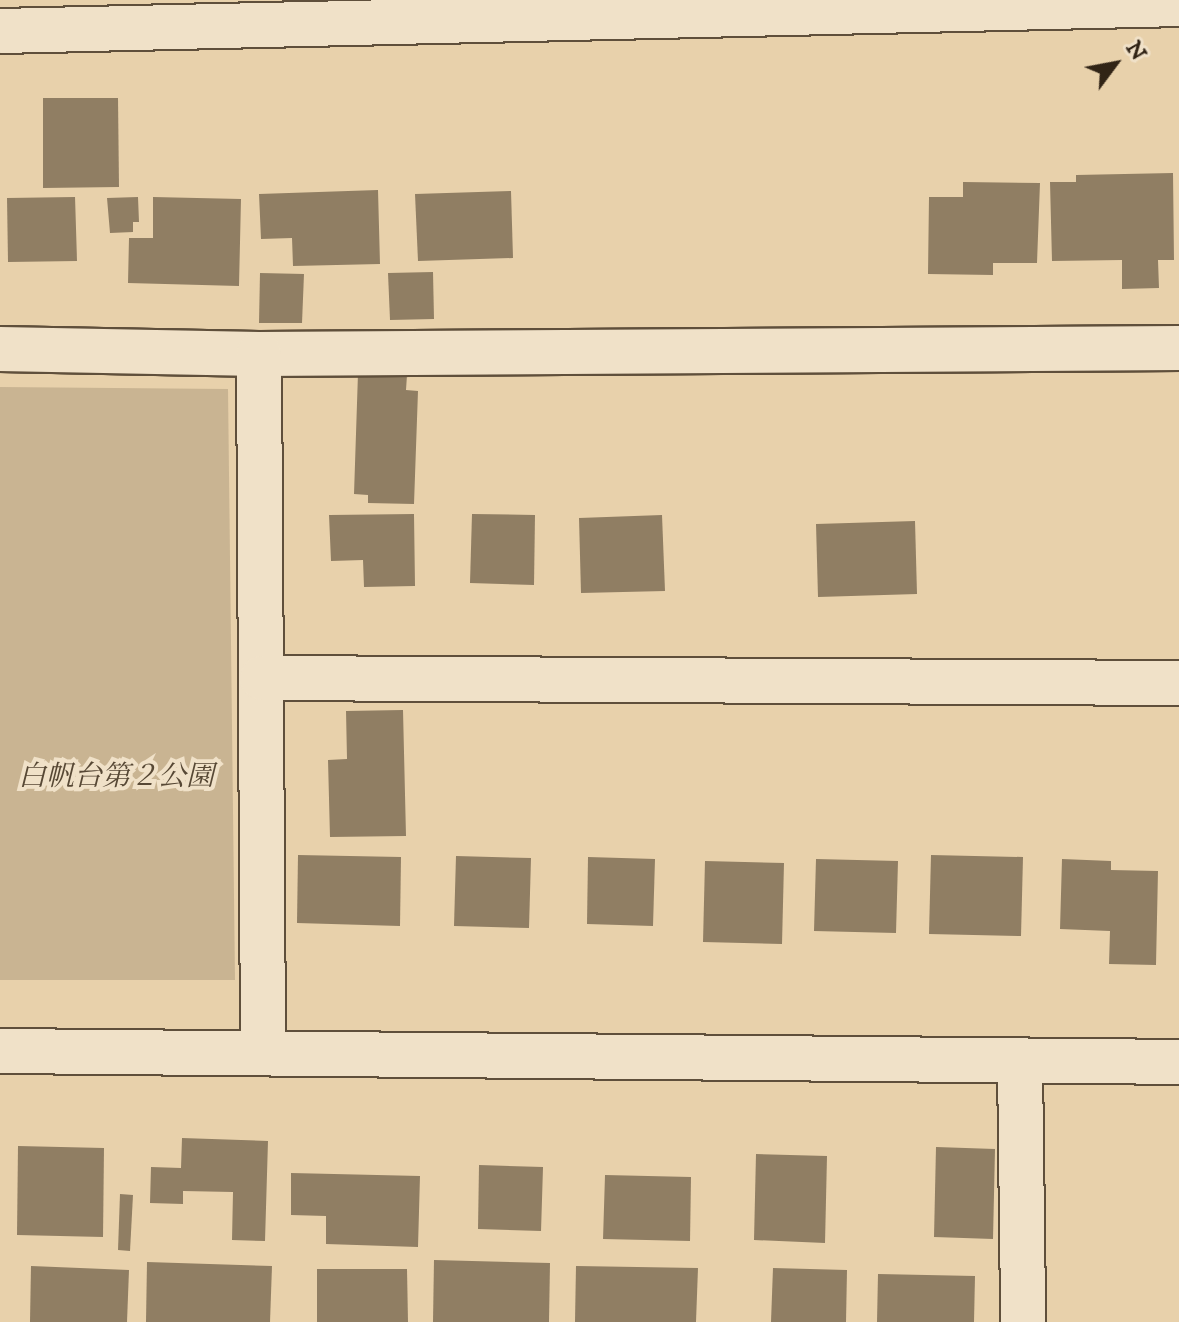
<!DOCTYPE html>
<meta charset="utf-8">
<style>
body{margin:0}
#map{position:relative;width:1179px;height:1322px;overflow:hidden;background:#e8d1ab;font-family:"IM FELL DW Pica","Noto Serif JP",serif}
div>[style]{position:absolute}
.green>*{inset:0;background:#c9b492}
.building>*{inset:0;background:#907e63}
.roads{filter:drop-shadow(2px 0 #5f4f3b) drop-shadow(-2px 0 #5f4f3b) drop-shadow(0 2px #5f4f3b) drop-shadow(0 -2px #5f4f3b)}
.minor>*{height:44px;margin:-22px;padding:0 22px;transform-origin:22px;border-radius:22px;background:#f0e1c8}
.tertiary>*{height:44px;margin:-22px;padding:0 22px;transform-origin:22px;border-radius:22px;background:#f0e1c8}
span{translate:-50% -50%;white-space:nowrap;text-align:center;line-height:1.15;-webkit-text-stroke:8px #f0e1c8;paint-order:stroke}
.park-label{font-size:28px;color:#574835;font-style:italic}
.north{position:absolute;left:1075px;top:24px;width:80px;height:80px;-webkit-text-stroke:6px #f0e1c8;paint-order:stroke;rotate:58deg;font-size:22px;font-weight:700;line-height:32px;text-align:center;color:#312416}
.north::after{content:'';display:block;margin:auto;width:28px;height:36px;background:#312416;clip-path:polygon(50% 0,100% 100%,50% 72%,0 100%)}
</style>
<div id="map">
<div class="green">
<i style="clip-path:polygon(0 387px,228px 389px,235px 980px,0 980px)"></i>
</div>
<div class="building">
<i style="clip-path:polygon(43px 98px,118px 98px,119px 187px,43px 188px)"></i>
<i style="clip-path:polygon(1173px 173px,1174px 260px,1158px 260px,1159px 288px,1122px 289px,1122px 260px,1052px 261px,1050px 182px,1076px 182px,1076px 175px)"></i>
<i style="clip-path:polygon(963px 182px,1040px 183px,1037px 263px,993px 263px,993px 275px,928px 274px,929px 197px,963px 197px)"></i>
<i style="clip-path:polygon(378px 190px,380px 264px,293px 266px,292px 238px,261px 239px,259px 194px)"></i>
<i style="clip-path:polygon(511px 191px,513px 258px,418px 261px,415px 194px)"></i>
<i style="clip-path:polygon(75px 197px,77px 261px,8px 262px,7px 198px)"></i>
<i style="clip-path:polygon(138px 197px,139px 222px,133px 222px,133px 232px,110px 233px,107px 198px)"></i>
<i style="clip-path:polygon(153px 197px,241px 199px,239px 286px,128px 283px,129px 238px,153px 238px)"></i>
<i style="clip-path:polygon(433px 272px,434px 319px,390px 320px,388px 273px)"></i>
<i style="clip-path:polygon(260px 273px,304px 274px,302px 323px,259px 323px)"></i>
<i style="clip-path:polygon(358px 373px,407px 375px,406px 390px,418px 391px,414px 504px,368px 503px,368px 495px,354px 494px)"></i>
<i style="clip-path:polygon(414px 514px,415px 586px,364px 587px,363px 560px,331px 561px,329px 515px)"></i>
<i style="clip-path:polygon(472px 514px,535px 515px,534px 585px,470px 583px)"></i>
<i style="clip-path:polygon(662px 515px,665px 591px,581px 593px,579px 518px)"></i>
<i style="clip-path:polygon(915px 521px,917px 594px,818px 597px,816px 524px)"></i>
<i style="clip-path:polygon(403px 710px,406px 836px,330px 837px,328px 760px,347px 759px,346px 711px)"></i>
<i style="clip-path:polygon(298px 855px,401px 857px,400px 926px,297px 923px)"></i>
<i style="clip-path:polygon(931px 855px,1023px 857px,1021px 936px,929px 934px)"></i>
<i style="clip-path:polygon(456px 856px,531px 858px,529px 928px,454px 926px)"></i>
<i style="clip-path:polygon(588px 857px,655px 859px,653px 926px,587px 924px)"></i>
<i style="clip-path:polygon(816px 859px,898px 861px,896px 933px,814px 931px)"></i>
<i style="clip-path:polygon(1062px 859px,1111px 861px,1111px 870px,1158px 871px,1156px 965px,1109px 964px,1110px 931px,1060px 929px)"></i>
<i style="clip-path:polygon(705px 861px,784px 863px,782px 944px,703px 942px)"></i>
<i style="clip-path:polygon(182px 1138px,268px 1141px,265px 1241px,232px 1240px,233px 1192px,183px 1191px,183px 1204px,150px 1203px,151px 1167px,181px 1168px)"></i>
<i style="clip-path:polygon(18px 1146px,104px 1148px,103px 1237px,17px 1235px)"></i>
<i style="clip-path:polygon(936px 1147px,995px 1149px,993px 1239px,934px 1237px)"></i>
<i style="clip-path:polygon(756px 1154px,827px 1156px,825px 1243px,754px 1240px)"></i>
<i style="clip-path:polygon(479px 1165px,543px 1167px,541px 1231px,478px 1229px)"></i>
<i style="clip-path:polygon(291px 1173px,420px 1176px,418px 1247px,326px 1244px,326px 1216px,291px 1215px)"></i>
<i style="clip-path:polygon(605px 1175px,691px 1177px,690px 1241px,603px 1239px)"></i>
<i style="clip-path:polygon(120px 1194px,133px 1195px,130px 1251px,118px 1250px)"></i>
<i style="clip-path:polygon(434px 1260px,550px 1263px,549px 1322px,433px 1322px)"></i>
<i style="clip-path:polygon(147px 1262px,272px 1266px,270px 1322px,146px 1322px)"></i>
<i style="clip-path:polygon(31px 1266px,129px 1270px,127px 1322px,30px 1322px)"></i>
<i style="clip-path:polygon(576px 1266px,698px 1268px,696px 1322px,575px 1322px)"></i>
<i style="clip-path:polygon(773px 1268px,847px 1270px,846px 1322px,771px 1322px)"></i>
<i style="clip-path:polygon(317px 1269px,407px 1269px,408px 1322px,317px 1322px)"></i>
<i style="clip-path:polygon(878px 1274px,975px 1276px,974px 1322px,877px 1322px)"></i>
</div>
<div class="roads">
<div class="minor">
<i style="left:0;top:31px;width:1179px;rotate:-1.31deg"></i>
<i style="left:0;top:349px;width:259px;rotate:1.1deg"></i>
<i style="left:259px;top:354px;width:920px;rotate:-0.37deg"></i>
<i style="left:259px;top:354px;width:698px;rotate:89.67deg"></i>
<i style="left:262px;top:678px;width:917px;rotate:0.31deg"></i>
<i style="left:1020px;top:1062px;width:260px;rotate:89.3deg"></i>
</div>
<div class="tertiary">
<i style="left:0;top:1051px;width:1179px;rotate:0.53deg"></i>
</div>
</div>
<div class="park-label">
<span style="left:116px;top:777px">白帆台第２公園</span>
</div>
<div class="north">N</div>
</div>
